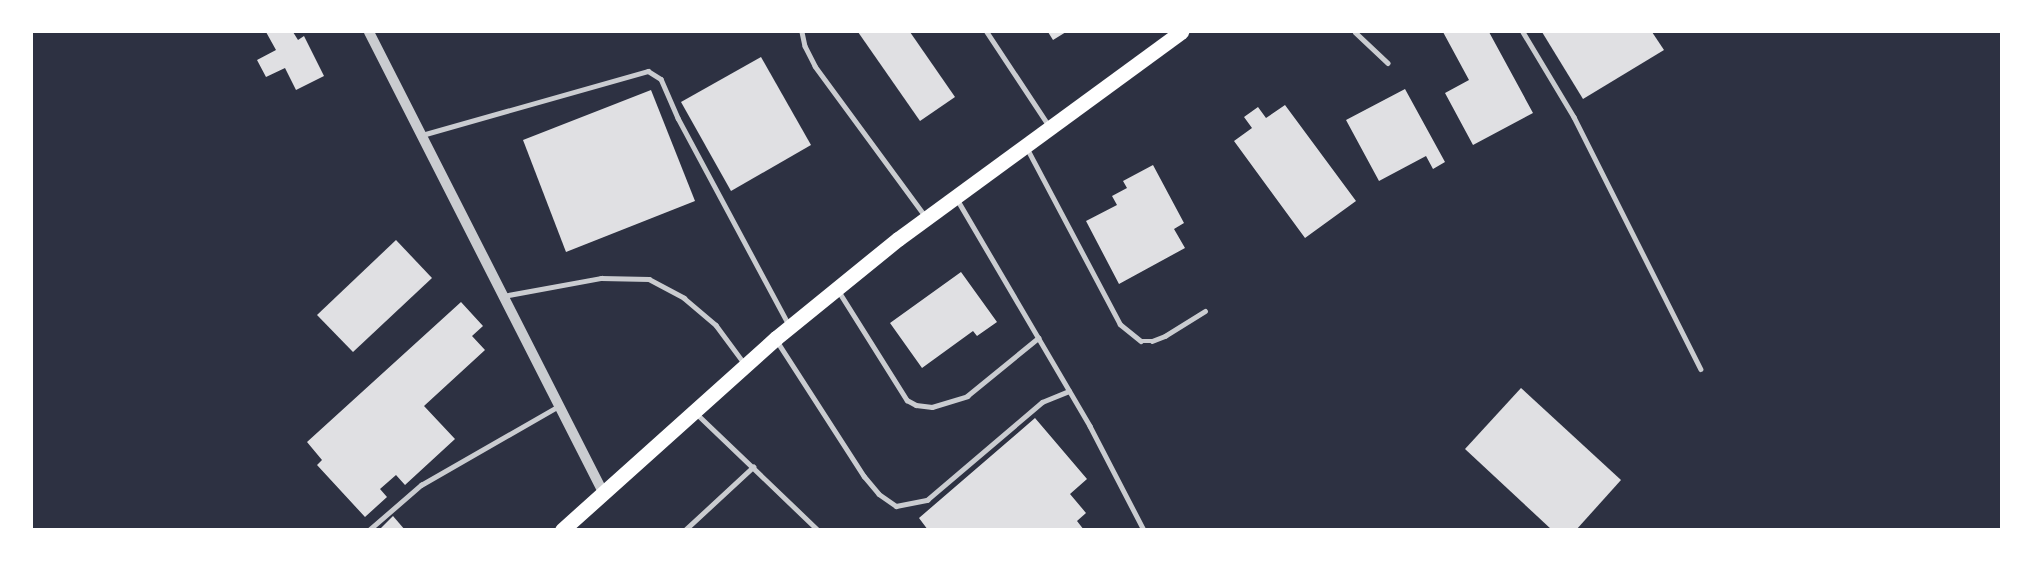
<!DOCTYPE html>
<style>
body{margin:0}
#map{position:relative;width:2033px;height:561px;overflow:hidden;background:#2d3142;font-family:Cabin,sans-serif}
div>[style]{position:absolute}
.building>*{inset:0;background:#e0e0e3}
.service>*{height:4.5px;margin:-2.25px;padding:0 2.25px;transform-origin:2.25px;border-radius:2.25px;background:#caccd0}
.tertiary>*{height:10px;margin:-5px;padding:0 5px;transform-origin:5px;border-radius:5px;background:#caccd0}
.primary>*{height:15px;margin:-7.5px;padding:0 7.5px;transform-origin:7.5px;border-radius:7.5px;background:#fff}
span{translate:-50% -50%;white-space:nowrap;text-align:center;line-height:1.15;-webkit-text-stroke:4.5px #fff;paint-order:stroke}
.frame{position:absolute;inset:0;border:33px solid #fff;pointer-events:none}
</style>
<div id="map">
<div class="building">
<i style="clip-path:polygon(266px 32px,293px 32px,298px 40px,304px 36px,324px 76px,296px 90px,285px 68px,266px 77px,257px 60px,276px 50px)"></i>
<i style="clip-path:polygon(858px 32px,910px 32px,955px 97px,920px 121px)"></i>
<i style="clip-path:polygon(1048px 32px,1066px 32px,1053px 40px)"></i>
<i style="clip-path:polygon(1443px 32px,1489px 32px,1533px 113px,1473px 145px,1445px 93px,1469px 80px)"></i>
<i style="clip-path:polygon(1542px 32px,1652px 32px,1664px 50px,1583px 99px)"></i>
<i style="clip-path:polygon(761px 57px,811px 145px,731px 191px,681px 102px)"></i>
<i style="clip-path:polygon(1405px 89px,1445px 162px,1433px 169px,1426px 156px,1379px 181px,1346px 120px)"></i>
<i style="clip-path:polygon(651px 90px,695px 201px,566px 252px,523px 140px)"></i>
<i style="clip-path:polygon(1285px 105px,1356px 201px,1305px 238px,1234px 141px,1252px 128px,1244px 117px,1258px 107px,1266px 118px)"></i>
<i style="clip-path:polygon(1153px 165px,1184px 223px,1174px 229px,1185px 248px,1119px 284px,1086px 221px,1117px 205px,1112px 196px,1127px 188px,1123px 181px)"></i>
<i style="clip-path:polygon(396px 240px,432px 278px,353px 352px,317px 315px)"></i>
<i style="clip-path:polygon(961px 272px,997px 322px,977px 336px,973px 331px,922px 368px,890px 323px)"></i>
<i style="clip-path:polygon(461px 302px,483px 326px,472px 336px,485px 350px,424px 406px,455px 439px,405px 485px,396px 475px,380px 489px,387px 497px,365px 517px,317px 465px,322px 460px,307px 442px)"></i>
<i style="clip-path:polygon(1521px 388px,1621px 480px,1576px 530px,1552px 530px,1465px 449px)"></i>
<i style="clip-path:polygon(1035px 418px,1087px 479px,1070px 494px,1086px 513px,1077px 521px,1084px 530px,928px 530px,919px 518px)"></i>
<i style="clip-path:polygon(393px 516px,405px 530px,379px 530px)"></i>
</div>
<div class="service">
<i style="left:802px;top:32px;width:14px;rotate:78deg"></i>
<i style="left:805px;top:46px;width:22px;rotate:63deg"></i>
<i style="left:815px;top:66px;width:186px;rotate:53.7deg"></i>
<i style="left:987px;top:32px;width:110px;rotate:56.5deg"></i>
<i style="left:1355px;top:32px;width:45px;rotate:43.2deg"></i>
<i style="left:1523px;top:32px;width:99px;rotate:59deg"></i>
<i style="left:1574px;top:117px;width:282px;rotate:63.3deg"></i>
<i style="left:422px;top:135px;width:235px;rotate:-15.8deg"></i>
<i style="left:648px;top:71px;width:15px;rotate:32deg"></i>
<i style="left:661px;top:79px;width:43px;rotate:66.4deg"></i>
<i style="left:678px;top:118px;width:235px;rotate:61.8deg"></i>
<i style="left:1027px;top:148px;width:199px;rotate:62.1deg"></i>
<i style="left:1120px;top:324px;width:27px;rotate:39deg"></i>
<i style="left:1141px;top:341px;width:11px"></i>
<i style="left:1152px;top:341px;width:14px;rotate:-21deg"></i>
<i style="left:1165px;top:336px;width:47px;rotate:-32deg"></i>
<i style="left:957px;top:199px;width:263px;rotate:59.6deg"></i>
<i style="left:1090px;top:426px;width:117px;rotate:62.6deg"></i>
<i style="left:838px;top:290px;width:130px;rotate:57.9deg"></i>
<i style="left:907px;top:400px;width:10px;rotate:29deg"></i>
<i style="left:916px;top:405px;width:16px;rotate:7deg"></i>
<i style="left:932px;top:407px;width:37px;rotate:-17deg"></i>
<i style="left:967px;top:396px;width:92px;rotate:-39.2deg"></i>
<i style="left:503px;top:296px;width:100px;rotate:-10.4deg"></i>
<i style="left:601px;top:278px;width:48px;rotate:1.2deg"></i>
<i style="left:649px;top:279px;width:40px;rotate:28deg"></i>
<i style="left:684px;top:298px;width:42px;rotate:40.2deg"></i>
<i style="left:716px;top:325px;width:47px;rotate:53.6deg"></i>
<i style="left:777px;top:341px;width:161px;rotate:57.2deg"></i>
<i style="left:864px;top:476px;width:23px;rotate:50deg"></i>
<i style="left:879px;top:494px;width:21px;rotate:35deg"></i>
<i style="left:896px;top:506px;width:32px;rotate:-11deg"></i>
<i style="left:927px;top:500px;width:151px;rotate:-40.4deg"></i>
<i style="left:1042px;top:402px;width:29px;rotate:-22deg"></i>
<i style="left:696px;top:413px;width:169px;rotate:43.8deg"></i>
<i style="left:369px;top:530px;width:69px;rotate:-40.9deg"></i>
<i style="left:421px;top:485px;width:159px;rotate:-29.8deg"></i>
<i style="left:685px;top:530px;width:93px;rotate:-42.8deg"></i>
</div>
<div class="tertiary">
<i style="left:369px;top:32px;width:516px;rotate:63.04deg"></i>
</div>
<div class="primary">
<i style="left:562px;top:530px;width:288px;rotate:-41.9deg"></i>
<i style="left:776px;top:338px;width:157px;rotate:-39.1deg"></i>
<i style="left:898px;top:239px;width:351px;rotate:-36.2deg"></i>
</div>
<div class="frame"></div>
</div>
